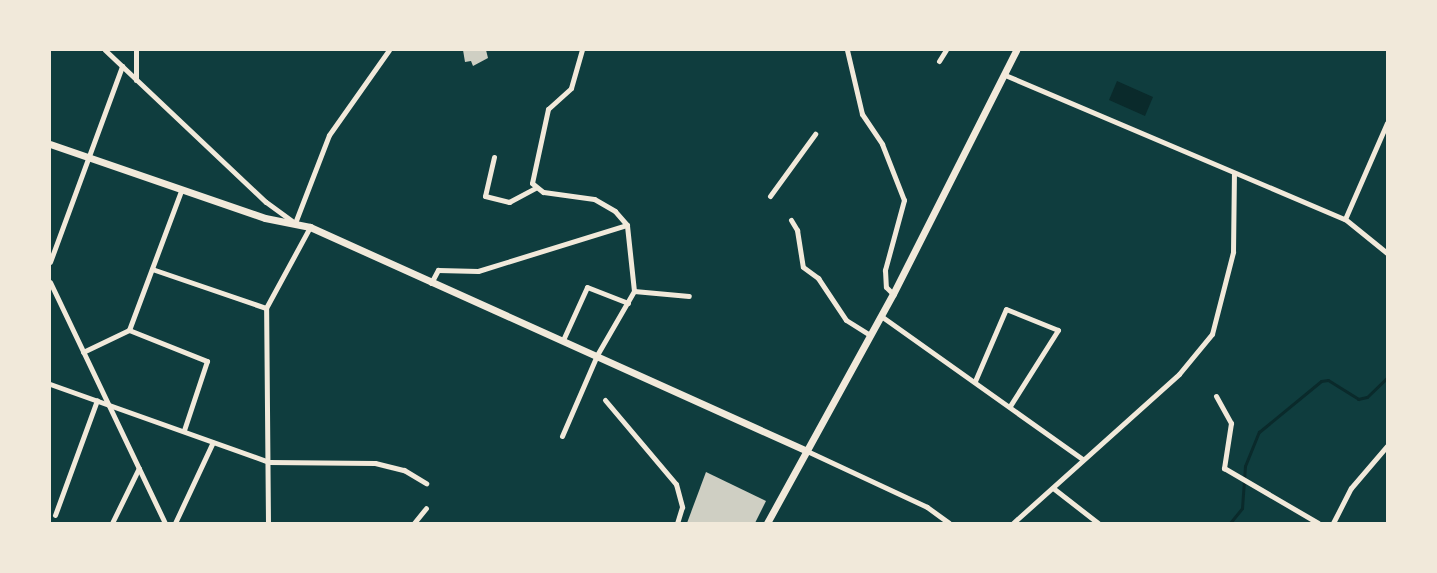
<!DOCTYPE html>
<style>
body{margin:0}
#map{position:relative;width:1437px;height:573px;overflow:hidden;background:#0f3d3e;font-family:Montserrat,sans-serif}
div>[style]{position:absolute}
.water>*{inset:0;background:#0a2a2b}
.stream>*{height:3px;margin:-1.5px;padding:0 1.5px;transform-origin:1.5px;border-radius:1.5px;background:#0a2a2b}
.building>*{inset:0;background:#cfcfc3}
.minor>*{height:5px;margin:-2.5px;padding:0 2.5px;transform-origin:2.5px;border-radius:2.5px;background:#f1e9da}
.tertiary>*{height:7px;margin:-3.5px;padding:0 3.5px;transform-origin:3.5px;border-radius:3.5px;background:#f1e9da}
span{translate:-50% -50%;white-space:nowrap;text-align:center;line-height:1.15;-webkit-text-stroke:5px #f1e9da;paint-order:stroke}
.frame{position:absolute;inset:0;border:51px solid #f1e9da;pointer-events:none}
</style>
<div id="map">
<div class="water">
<i style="clip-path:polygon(1117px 81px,1153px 97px,1145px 116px,1109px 100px)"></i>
</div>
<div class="stream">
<i style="left:1230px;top:523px;width:19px;rotate:-51deg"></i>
<i style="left:1242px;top:508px;width:42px;rotate:-85.9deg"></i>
<i style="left:1245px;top:466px;width:37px;rotate:-68deg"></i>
<i style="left:1259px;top:432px;width:80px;rotate:-39.4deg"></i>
<i style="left:1321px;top:381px;width:7px;rotate:-8deg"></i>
<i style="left:1328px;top:380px;width:36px;rotate:32deg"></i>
<i style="left:1358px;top:399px;width:9px;rotate:-13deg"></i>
<i style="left:1367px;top:397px;width:28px;rotate:-44deg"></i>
</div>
<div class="building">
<i style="clip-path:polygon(463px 50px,486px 50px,488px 58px,473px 66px,471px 61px,465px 62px)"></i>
<i style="clip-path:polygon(706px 472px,766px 501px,755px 523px,687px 523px)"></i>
</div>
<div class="minor">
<i style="left:105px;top:50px;width:221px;rotate:43.4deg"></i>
<i style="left:266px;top:202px;width:36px;rotate:36deg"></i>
<i style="left:295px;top:223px;width:94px;rotate:-68.9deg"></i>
<i style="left:329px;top:135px;width:104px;rotate:-54.8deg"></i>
<i style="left:136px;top:50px;width:30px;rotate:90deg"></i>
<i style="left:847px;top:50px;width:66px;rotate:76.8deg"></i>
<i style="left:862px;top:114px;width:36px;rotate:56deg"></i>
<i style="left:882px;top:144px;width:60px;rotate:68.6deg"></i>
<i style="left:904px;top:200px;width:73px;rotate:105.2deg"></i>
<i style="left:885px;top:270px;width:17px;rotate:87deg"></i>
<i style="left:886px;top:287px;width:10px;rotate:45deg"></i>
<i style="left:939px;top:61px;width:13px;rotate:-58deg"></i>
<i style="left:1005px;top:75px;width:369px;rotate:23deg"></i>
<i style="left:1345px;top:219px;width:54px;rotate:39deg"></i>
<i style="left:494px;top:157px;width:40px;rotate:103deg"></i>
<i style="left:485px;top:196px;width:25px;rotate:14deg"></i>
<i style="left:509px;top:202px;width:30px;rotate:-28deg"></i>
<i style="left:770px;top:196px;width:77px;rotate:-54deg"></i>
<i style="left:1345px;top:219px;width:105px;rotate:-66.4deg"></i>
<i style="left:791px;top:220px;width:12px;rotate:59deg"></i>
<i style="left:797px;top:230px;width:37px;rotate:81deg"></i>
<i style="left:803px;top:267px;width:19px;rotate:36deg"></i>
<i style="left:818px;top:278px;width:50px;rotate:56.3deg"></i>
<i style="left:846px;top:320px;width:28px;rotate:32deg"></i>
<i style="left:50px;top:262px;width:209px;rotate:-69.8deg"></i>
<i style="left:152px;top:269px;width:120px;rotate:18.9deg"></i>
<i style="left:50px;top:282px;width:267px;rotate:64.5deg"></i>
<i style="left:431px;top:283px;width:15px;rotate:-62deg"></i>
<i style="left:438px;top:270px;width:40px;rotate:1.4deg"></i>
<i style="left:478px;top:271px;width:156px;rotate:-17.2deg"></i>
<i style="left:634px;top:291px;width:55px;rotate:5.2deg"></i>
<i style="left:881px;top:316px;width:247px;rotate:35.4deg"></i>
<i style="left:129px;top:330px;width:84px;rotate:21.7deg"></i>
<i style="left:207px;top:361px;width:73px;rotate:108.4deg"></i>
<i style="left:563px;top:340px;width:58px;rotate:-65.6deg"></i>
<i style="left:587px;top:287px;width:44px;rotate:21.3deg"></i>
<i style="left:83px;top:352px;width:51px;rotate:-25.6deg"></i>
<i style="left:129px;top:330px;width:148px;rotate:-69.5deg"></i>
<i style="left:975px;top:381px;width:78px;rotate:-66.7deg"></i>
<i style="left:1006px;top:309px;width:56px;rotate:22deg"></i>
<i style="left:1058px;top:330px;width:90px;rotate:122.3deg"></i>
<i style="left:50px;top:384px;width:232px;rotate:19.6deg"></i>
<i style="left:269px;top:462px;width:106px;rotate:0.5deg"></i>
<i style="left:375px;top:463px;width:30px;rotate:14deg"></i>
<i style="left:404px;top:470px;width:26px;rotate:31deg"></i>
<i style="left:1216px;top:396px;width:31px;rotate:61deg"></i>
<i style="left:1231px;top:423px;width:46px;rotate:98.8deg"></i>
<i style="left:1224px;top:468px;width:109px;rotate:30.3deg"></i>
<i style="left:605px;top:400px;width:110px;rotate:49.8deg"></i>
<i style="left:676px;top:484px;width:24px;rotate:75deg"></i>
<i style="left:682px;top:507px;width:17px;rotate:107deg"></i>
<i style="left:562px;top:436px;width:88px;rotate:-66.6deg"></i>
<i style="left:597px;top:355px;width:74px;rotate:-60deg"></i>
<i style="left:634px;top:291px;width:66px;rotate:-96.1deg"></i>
<i style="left:627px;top:225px;width:18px;rotate:-131deg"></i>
<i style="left:615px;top:211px;width:24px;rotate:-150deg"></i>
<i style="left:594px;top:199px;width:51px;rotate:-172.2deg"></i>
<i style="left:543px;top:192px;width:14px;rotate:-141deg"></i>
<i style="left:532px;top:183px;width:76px;rotate:-77.8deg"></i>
<i style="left:548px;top:109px;width:31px;rotate:-42deg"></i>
<i style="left:571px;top:88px;width:40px;rotate:-74deg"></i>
<i style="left:807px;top:451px;width:132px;rotate:25deg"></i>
<i style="left:927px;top:507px;width:27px;rotate:36deg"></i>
<i style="left:1053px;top:488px;width:57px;rotate:37.9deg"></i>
<i style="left:55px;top:515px;width:122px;rotate:-69.9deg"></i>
<i style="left:112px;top:523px;width:61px;rotate:-63.9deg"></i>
<i style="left:175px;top:523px;width:89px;rotate:-64.9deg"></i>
<i style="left:268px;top:523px;width:215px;rotate:-90.5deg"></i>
<i style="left:266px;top:308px;width:92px;rotate:-61.5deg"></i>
<i style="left:414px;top:523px;width:19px;rotate:-51deg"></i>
<i style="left:1013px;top:523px;width:223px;rotate:-41.9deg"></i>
<i style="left:1179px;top:374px;width:52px;rotate:-50.5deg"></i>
<i style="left:1212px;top:334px;width:85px;rotate:-75.6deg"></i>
<i style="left:1233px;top:252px;width:78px;rotate:-89.3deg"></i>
<i style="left:1333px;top:523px;width:39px;rotate:-63deg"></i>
<i style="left:1351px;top:488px;width:55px;rotate:-49.4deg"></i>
</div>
<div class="tertiary">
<i style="left:50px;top:144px;width:227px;rotate:19deg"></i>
<i style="left:265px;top:218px;width:46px;rotate:11.3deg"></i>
<i style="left:310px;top:227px;width:545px;rotate:24.26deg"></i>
<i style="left:767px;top:523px;width:261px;rotate:-61.2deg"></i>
<i style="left:893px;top:294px;width:273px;rotate:-63.2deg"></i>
</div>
<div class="frame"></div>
</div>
